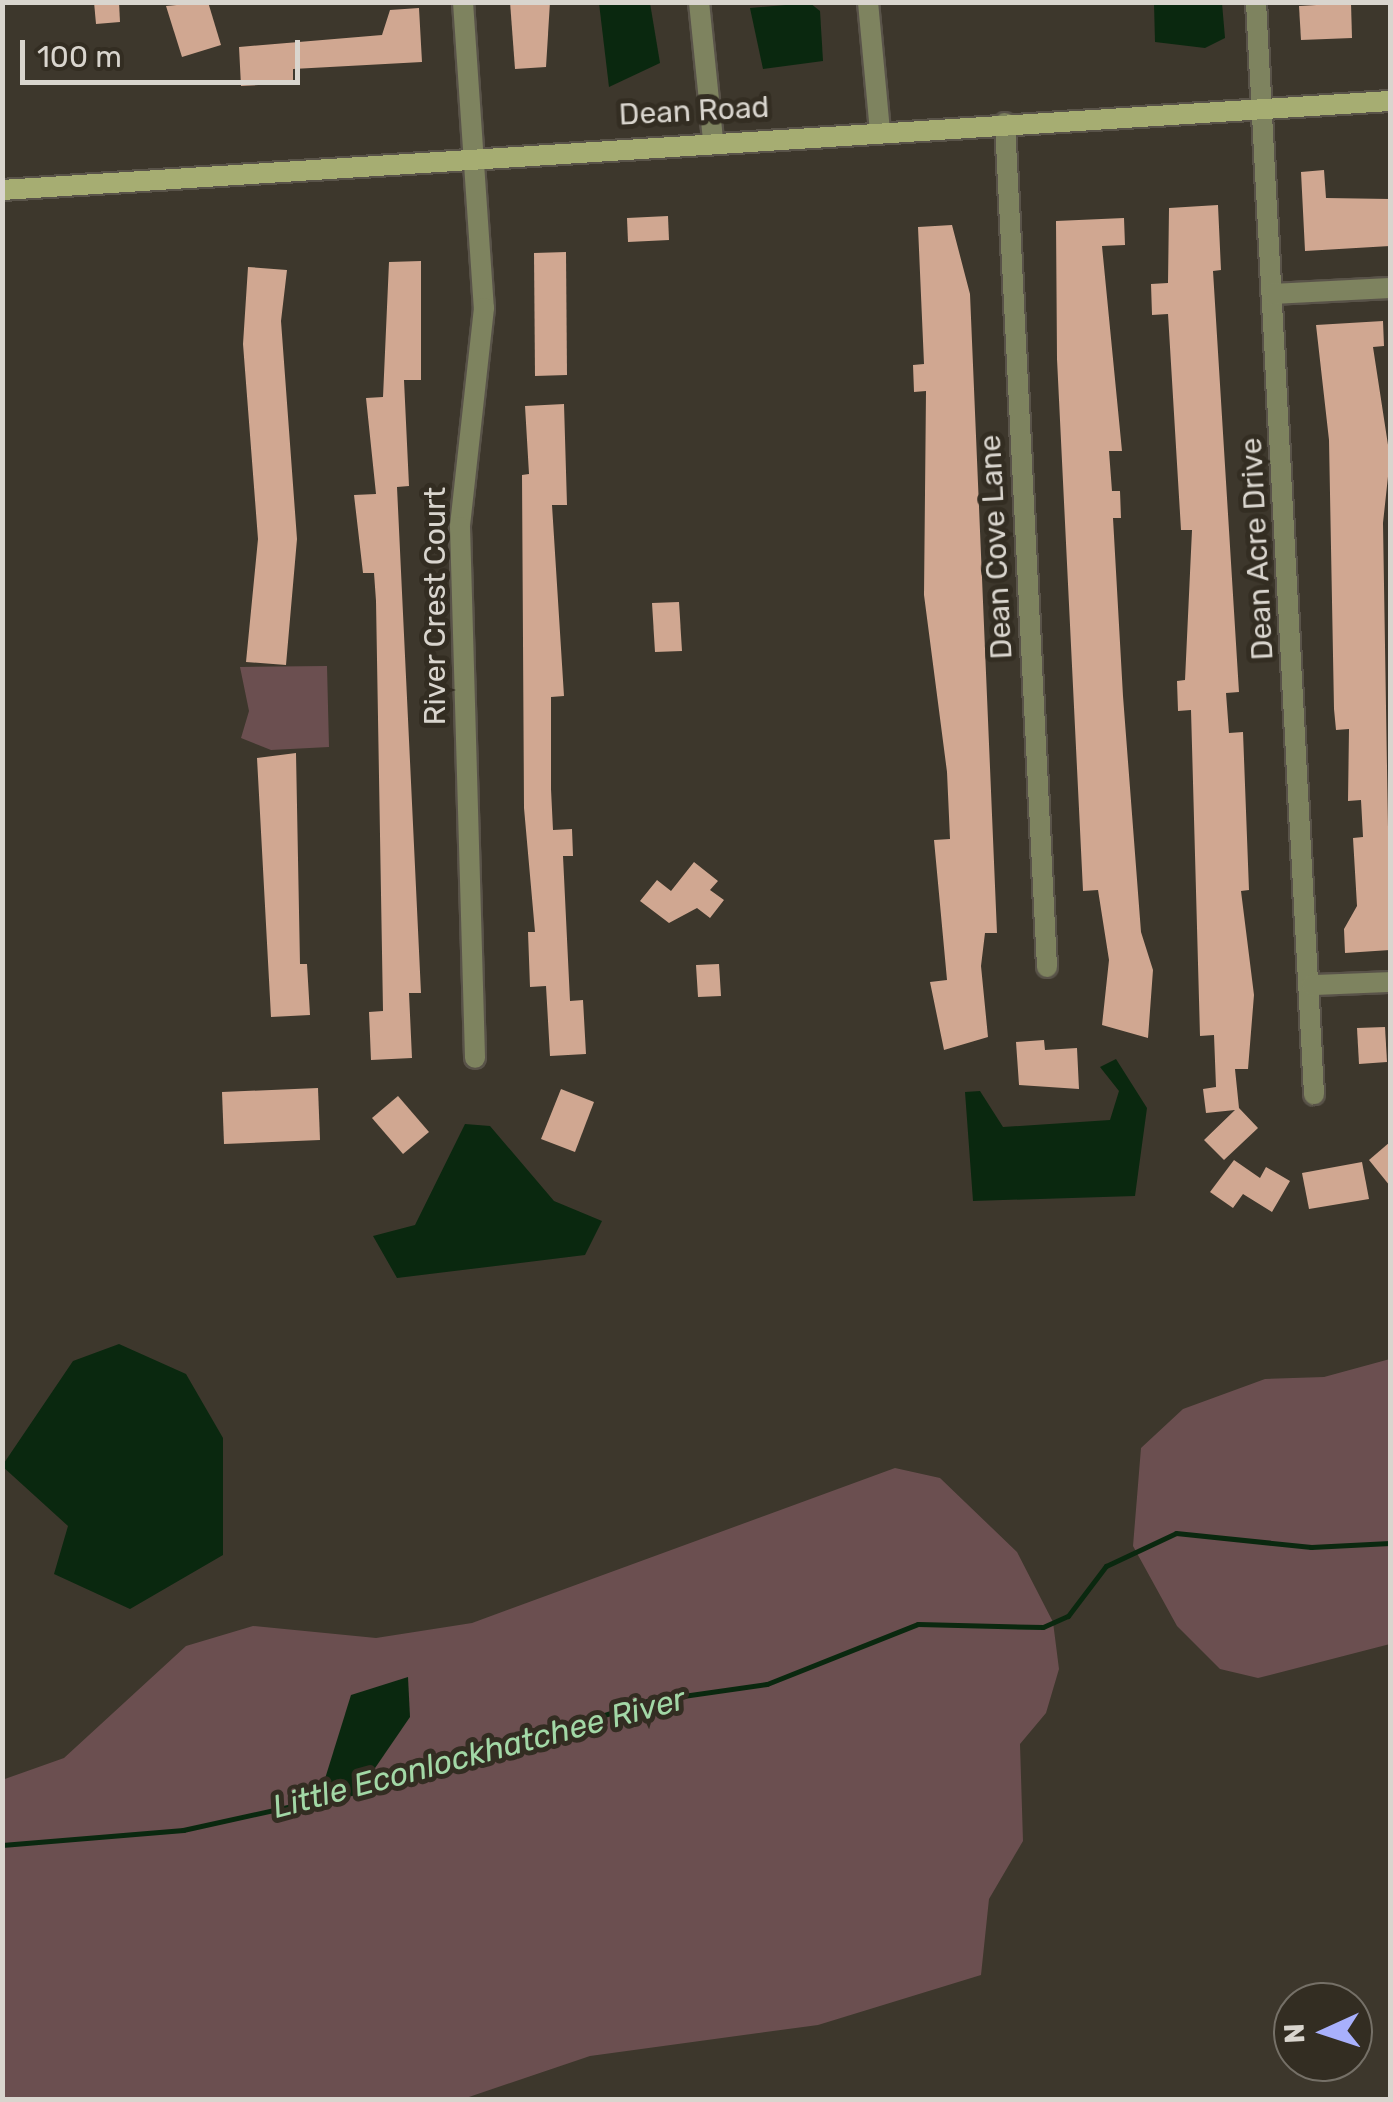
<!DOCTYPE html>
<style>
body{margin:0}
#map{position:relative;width:1393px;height:2102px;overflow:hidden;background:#3d372c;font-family:Rubik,sans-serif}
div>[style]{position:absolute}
.green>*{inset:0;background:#6b4f50}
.water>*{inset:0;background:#0a280f}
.stream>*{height:5px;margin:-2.5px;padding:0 2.5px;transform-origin:2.5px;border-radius:2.5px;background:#0a280f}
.building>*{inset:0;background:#d0a791}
.roads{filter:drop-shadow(2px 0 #595349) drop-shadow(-2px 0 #595349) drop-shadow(0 2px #595349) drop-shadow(0 -2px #595349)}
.minor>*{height:20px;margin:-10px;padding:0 10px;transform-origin:10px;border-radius:10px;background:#7e835f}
.secondary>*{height:20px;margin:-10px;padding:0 10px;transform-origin:10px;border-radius:10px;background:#a6ad72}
span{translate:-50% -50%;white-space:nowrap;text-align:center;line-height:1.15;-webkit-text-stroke:10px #332d22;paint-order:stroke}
.street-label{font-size:30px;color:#d9d5ce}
.water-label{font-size:32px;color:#a2d8a6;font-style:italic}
.frame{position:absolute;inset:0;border:5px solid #d9d5ce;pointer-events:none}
.north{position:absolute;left:1273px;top:1982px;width:100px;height:100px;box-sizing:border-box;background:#332d22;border:2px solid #757067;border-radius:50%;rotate:267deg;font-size:28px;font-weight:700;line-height:40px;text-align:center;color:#d9d5ce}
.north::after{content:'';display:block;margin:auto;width:35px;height:45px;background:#a8b0fc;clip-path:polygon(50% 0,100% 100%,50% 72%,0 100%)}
.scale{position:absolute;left:20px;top:40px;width:280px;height:45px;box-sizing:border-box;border:5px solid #d9d5ce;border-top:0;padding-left:12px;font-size:30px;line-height:35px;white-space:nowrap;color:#d9d5ce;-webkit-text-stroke:8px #332d22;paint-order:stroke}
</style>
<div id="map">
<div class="green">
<i style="clip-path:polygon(327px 666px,329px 747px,271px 750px,241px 738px,249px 711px,240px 667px)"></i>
<i style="clip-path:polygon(1390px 1359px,1390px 1644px,1258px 1678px,1220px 1669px,1177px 1626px,1133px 1546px,1141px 1448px,1183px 1409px,1265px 1379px,1324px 1377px)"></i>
<i style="clip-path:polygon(895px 1468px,940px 1478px,1017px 1552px,1053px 1622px,1059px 1669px,1046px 1713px,1020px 1744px,1023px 1841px,989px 1899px,981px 1975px,818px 2025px,590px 2056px,463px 2099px,3px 2099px,2px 1780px,64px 1758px,186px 1646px,253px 1626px,376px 1638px,472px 1623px)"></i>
</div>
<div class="water">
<i style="clip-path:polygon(599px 3px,650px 3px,660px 63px,609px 87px)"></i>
<i style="clip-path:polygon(810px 3px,820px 11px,823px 61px,763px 69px,750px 8px)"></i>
<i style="clip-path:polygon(1154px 3px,1222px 3px,1225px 38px,1205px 48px,1155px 42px)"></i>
<i style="clip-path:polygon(1116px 1059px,1147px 1108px,1135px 1196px,973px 1201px,965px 1092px,980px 1091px,1003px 1127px,1110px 1120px,1119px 1091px,1100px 1067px)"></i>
<i style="clip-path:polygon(465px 1124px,490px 1126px,554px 1201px,602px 1221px,585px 1255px,397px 1278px,373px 1236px,415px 1225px)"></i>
<i style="clip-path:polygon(119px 1344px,186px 1374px,223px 1438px,223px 1555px,130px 1609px,54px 1574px,68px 1526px,2px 1466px,73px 1361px)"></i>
<i style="clip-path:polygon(408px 1677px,410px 1717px,360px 1790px,319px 1798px,351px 1695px)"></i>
</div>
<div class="stream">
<i style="left:2px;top:1845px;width:182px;rotate:-4.7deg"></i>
<i style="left:183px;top:1830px;width:214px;rotate:-12.4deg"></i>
<i style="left:392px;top:1784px;width:269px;rotate:-18deg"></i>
<i style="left:648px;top:1701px;width:120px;rotate:-8.1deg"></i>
<i style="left:767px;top:1684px;width:162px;rotate:-21.7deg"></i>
<i style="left:918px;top:1624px;width:125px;rotate:1.4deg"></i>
<i style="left:1043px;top:1627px;width:27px;rotate:-24deg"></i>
<i style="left:1068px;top:1616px;width:63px;rotate:-52.8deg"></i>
<i style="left:1106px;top:1566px;width:77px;rotate:-25.2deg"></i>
<i style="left:1176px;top:1533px;width:136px;rotate:5.9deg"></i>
<i style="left:1311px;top:1547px;width:79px;rotate:-2.9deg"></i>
</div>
<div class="building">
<i style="clip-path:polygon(94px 2px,119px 2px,120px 22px,96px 24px)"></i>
<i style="clip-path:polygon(208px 2px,221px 45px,182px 57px,166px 6px)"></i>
<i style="clip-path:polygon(510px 2px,550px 2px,546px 67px,515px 69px)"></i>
<i style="clip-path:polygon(1351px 3px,1352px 38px,1301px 40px,1299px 6px)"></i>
<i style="clip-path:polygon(419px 8px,422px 62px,293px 69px,293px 83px,241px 86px,239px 47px,382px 35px,390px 10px)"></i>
<i style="clip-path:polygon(1324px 170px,1326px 198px,1390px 199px,1390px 246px,1305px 251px,1301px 172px)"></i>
<i style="clip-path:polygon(1218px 205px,1221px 270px,1213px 271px,1239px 692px,1226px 693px,1229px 733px,1243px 732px,1249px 890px,1241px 891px,1254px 995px,1248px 1069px,1235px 1069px,1239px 1108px,1258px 1128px,1224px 1160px,1204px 1140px,1235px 1110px,1206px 1113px,1203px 1089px,1216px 1087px,1214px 1035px,1200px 1036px,1191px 710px,1178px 711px,1177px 681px,1185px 680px,1192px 530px,1181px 530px,1168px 314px,1152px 315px,1151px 284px,1168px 283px,1169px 208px)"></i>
<i style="clip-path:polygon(668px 216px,669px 240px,628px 242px,627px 218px)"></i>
<i style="clip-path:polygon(1124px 218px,1125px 245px,1102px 246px,1122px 451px,1109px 451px,1112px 491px,1120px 491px,1121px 518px,1113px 518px,1123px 696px,1141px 932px,1153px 970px,1148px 1038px,1102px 1025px,1109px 960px,1098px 890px,1083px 891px,1057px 359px,1056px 221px)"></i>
<i style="clip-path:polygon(952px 225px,970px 294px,997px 933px,985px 933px,981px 966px,988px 1037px,944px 1050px,930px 982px,947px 980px,934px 840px,950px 839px,947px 772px,924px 595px,926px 391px,914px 392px,913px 365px,924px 364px,918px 227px)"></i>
<i style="clip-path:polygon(566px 252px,567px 375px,535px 376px,534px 253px)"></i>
<i style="clip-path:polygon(421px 261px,421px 380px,404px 380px,409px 486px,397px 487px,421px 993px,409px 993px,412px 1058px,371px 1060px,369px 1012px,383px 1011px,376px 601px,374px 573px,363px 573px,354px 495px,376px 494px,366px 398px,383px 397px,389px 262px)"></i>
<i style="clip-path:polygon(248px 267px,287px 270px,281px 321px,297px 539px,286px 665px,246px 662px,258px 539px,243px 344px)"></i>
<i style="clip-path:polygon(1383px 321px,1384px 346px,1373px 347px,1390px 458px,1383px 523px,1390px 950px,1345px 953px,1344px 929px,1357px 906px,1353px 838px,1363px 837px,1361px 800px,1348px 801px,1349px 729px,1336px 730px,1334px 709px,1329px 440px,1316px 325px)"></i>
<i style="clip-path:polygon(564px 404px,567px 505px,552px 505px,564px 696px,551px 697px,551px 789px,553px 830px,572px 829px,573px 856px,563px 856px,570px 1001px,583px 1000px,586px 1054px,550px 1056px,546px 986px,530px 987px,528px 932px,535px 932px,524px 808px,522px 475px,529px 474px,525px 406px)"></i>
<i style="clip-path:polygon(679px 602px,682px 651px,655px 652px,652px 603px)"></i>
<i style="clip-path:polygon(296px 753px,300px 964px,307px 964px,310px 1015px,271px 1017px,257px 758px)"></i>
<i style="clip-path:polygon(694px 862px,718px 881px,710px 890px,724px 900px,710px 918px,697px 908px,669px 923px,640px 901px,657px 880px,671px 891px)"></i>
<i style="clip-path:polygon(719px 964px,721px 996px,698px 997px,696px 965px)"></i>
<i style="clip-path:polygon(1385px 1027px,1387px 1062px,1359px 1064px,1357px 1028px)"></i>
<i style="clip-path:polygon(1044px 1040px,1045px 1050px,1077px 1048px,1079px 1089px,1019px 1085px,1016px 1042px)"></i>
<i style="clip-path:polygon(318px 1088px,320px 1140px,224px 1144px,222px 1092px)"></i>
<i style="clip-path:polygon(561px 1089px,594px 1102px,575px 1152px,541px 1139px)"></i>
<i style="clip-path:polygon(398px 1096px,429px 1132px,403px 1154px,372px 1118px)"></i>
<i style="clip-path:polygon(1390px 1142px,1390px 1186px,1369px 1160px)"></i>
<i style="clip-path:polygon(1234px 1160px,1260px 1178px,1266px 1167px,1290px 1181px,1272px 1212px,1243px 1194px,1233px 1208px,1210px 1192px)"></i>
<i style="clip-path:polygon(1362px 1162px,1369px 1199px,1309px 1209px,1302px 1173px)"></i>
</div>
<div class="roads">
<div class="minor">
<i style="left:463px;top:2px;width:307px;rotate:86.1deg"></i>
<i style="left:484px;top:308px;width:220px;rotate:96.3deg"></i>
<i style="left:460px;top:527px;width:531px;rotate:88.38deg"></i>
<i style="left:699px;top:2px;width:139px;rotate:84.2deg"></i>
<i style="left:868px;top:2px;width:130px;rotate:84.7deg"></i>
<i style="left:1256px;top:2px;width:1094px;rotate:86.96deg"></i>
<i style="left:1005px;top:123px;width:845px;rotate:87.15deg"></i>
<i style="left:1272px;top:294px;width:118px;rotate:-2.9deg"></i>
<i style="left:1312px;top:985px;width:78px;rotate:-2.2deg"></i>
</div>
<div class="secondary">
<i style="left:2px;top:190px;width:1391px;rotate:-3.67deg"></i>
</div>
</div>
<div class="street-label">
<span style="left:694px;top:111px;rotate:-3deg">Dean Road</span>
<span style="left:996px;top:547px;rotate:-93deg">Dean Cove Lane</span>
<span style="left:1257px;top:549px;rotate:-93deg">Dean Acre Drive</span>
<span style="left:435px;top:606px;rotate:-90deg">River Crest Court</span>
</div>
<div class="water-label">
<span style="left:479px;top:1753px;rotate:-15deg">Little Econlockhatchee River</span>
</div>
<div class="frame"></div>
<div class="north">N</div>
<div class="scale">100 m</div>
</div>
